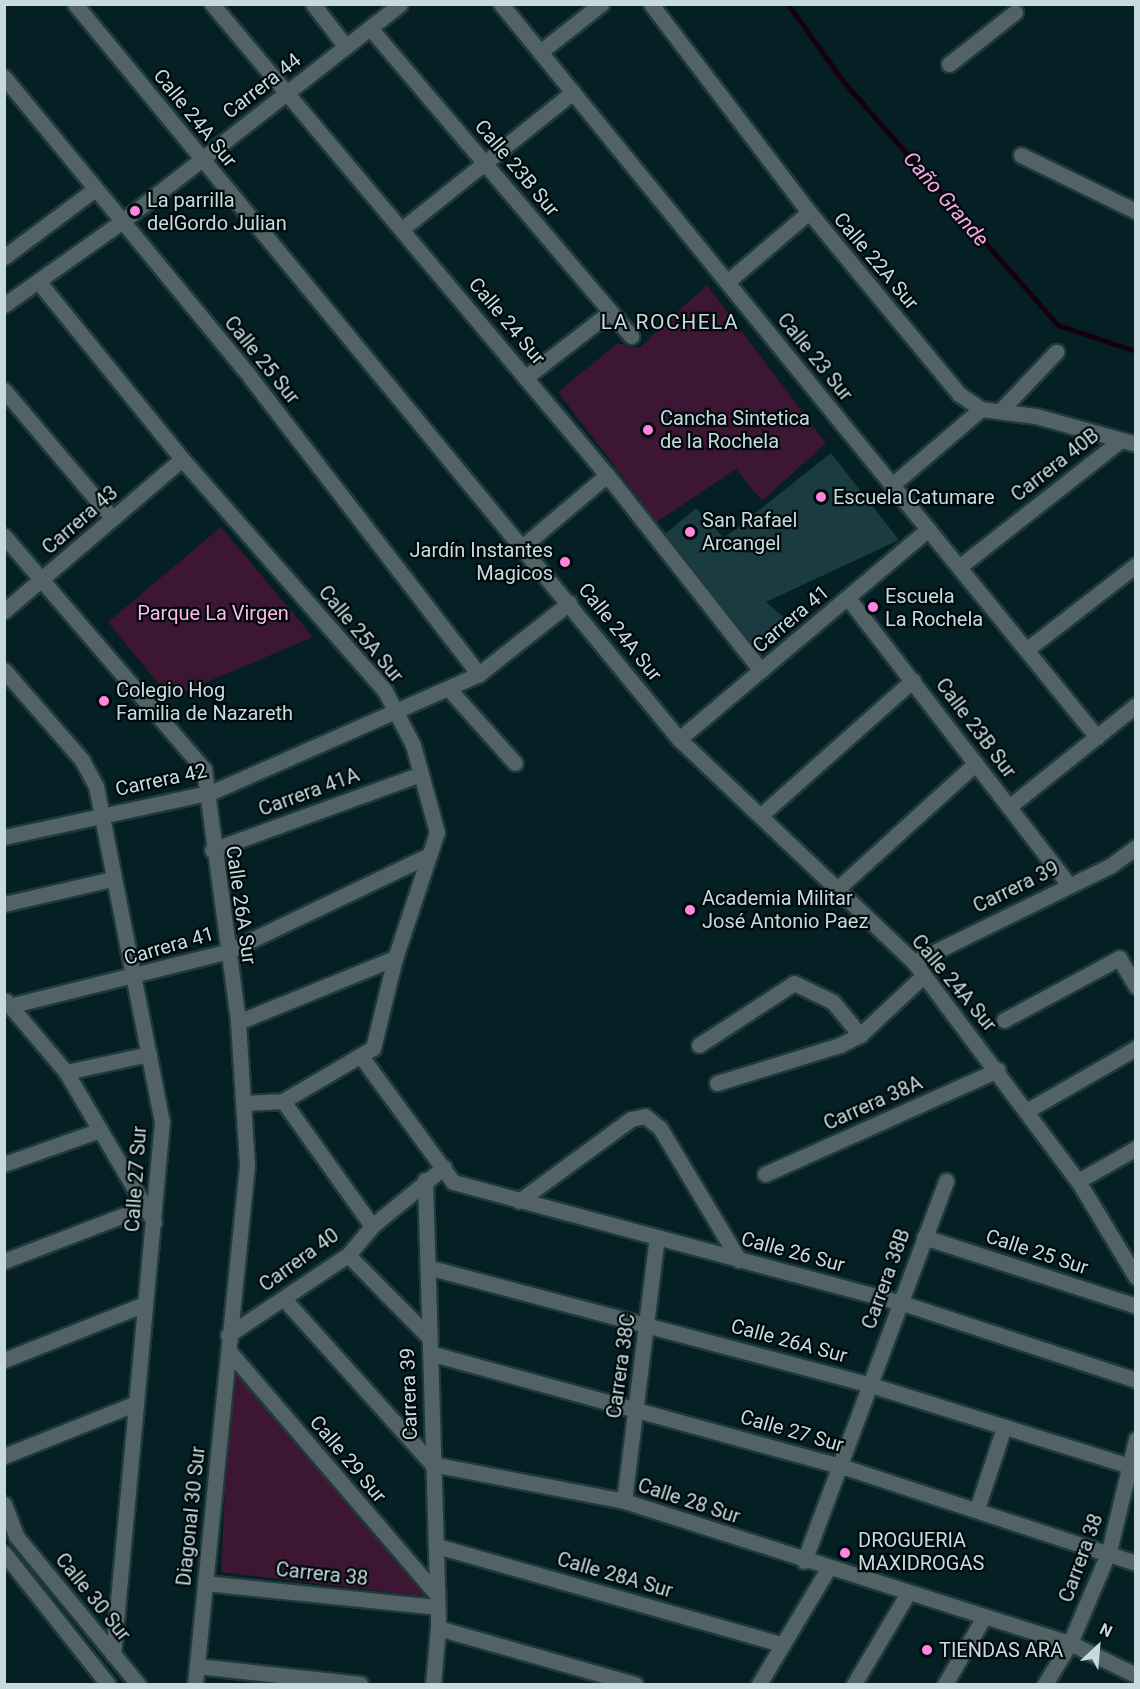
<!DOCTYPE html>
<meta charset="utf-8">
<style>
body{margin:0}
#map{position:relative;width:1140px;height:1689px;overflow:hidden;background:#042024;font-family:Roboto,sans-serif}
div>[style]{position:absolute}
.green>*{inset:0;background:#3c1633}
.stream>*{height:4.5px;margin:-2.25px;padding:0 2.25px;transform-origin:2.25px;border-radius:2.25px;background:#160010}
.building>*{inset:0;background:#1a3b3f}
.roads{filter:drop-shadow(2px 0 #1f3a3e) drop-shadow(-2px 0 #1f3a3e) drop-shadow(0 2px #1f3a3e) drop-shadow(0 -2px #1f3a3e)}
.minor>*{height:15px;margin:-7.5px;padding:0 7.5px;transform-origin:7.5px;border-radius:7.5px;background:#536365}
.dots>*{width:16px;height:16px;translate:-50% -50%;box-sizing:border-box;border:3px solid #00090b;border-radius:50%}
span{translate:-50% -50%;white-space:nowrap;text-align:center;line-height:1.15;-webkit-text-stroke:4.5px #00090b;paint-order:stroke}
.street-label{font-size:20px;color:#c7dbde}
.poi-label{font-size:20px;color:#c7dbde}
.left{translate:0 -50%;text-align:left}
.right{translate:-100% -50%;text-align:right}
.park-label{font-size:20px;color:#fdb7e9}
.water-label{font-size:21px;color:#fca6e5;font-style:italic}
.neighbourhood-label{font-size:21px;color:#c7dbde;letter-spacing:1.5px}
.frame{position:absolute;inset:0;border:6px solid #c7dbde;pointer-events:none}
.north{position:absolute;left:1068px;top:1617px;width:60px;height:60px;-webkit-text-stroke:4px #00090b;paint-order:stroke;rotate:26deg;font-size:16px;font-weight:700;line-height:24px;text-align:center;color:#c7dbde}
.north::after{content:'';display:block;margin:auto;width:21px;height:27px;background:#c7dbde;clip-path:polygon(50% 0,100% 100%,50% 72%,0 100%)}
</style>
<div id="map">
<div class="green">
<i style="clip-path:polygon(707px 285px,826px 443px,762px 501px,736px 469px,657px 522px,558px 392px,618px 343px,639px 348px)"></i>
<i style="clip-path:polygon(221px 527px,313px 637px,170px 698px,108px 622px)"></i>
<i style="clip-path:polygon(231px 1365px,427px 1597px,221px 1572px)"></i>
</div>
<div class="stream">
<i style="left:788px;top:4px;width:96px;rotate:54.3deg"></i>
<i style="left:844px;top:82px;width:324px;rotate:48.6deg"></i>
<i style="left:1058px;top:325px;width:82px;rotate:18.4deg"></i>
</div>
<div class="building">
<i style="clip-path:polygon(831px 453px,899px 540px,766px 602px,787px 620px,755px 648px,665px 534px,696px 508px,724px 538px)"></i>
</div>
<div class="roads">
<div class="minor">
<i style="left:75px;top:4px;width:951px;rotate:50.59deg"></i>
<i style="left:679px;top:739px;width:324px;rotate:43.5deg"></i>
<i style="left:914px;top:962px;width:274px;rotate:53.2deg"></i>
<i style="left:1078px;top:1181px;width:112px;rotate:58.9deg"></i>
<i style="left:212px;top:4px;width:615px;rotate:50.02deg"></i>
<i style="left:607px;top:475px;width:249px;rotate:51.8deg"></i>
<i style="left:313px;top:4px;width:54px;rotate:52.5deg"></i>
<i style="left:501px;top:4px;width:945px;rotate:50.89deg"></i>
<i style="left:651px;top:4px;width:261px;rotate:52.8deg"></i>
<i style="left:809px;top:212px;width:236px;rotate:50.5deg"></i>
<i style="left:959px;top:394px;width:27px;rotate:34deg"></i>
<i style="left:981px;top:409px;width:55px;rotate:7.3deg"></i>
<i style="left:1036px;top:416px;width:104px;rotate:15.6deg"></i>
<i style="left:370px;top:28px;width:404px;rotate:49.7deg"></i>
<i style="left:540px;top:52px;width:78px;rotate:-38.2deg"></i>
<i style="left:949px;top:64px;width:84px;rotate:-38.2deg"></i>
<i style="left:4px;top:77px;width:388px;rotate:50.6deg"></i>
<i style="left:250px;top:377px;width:375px;rotate:52.4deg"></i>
<i style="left:1021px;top:155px;width:128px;rotate:26deg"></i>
<i style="left:402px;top:229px;width:219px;rotate:-38.7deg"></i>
<i style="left:4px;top:257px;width:112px;rotate:-36.7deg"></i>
<i style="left:38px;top:281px;width:229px;rotate:51deg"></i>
<i style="left:182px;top:459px;width:308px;rotate:48.8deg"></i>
<i style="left:385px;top:691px;width:61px;rotate:62.6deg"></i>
<i style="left:413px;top:745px;width:90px;rotate:74.6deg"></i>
<i style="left:437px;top:832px;width:133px;rotate:108.4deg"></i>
<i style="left:395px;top:958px;width:93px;rotate:103.7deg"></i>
<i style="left:373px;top:1048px;width:104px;rotate:149.5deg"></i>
<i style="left:283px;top:1101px;width:38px;rotate:177deg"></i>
<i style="left:727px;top:282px;width:108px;rotate:-40.5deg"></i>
<i style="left:4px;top:305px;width:142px;rotate:-35.3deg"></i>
<i style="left:120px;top:223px;width:355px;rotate:-38deg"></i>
<i style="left:526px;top:377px;width:106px;rotate:-37.7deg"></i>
<i style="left:4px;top:390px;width:167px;rotate:49.8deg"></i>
<i style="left:1002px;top:409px;width:79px;rotate:-46.5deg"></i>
<i style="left:892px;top:485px;width:117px;rotate:-40.5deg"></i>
<i style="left:4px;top:536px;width:307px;rotate:49.4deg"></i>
<i style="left:204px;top:769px;width:255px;rotate:82.3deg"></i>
<i style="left:238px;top:1022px;width:143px;rotate:86.4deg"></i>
<i style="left:247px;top:1165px;width:522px;rotate:95.72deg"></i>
<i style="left:523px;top:546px;width:110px;rotate:-40.2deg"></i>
<i style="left:959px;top:567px;width:206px;rotate:-38.1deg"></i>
<i style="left:848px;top:598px;width:361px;rotate:52.4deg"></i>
<i style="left:4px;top:611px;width:234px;rotate:-40.5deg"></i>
<i style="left:1026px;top:650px;width:139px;rotate:-37.7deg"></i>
<i style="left:4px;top:670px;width:119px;rotate:49.1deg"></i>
<i style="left:82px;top:760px;width:30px;rotate:62deg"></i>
<i style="left:96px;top:786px;width:341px;rotate:78.9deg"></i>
<i style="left:162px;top:1121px;width:536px;rotate:95.24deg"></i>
<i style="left:449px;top:689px;width:99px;rotate:48.3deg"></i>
<i style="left:679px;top:739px;width:326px;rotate:-40.1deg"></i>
<i style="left:1010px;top:806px;width:161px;rotate:-38.7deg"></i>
<i style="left:761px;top:815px;width:203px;rotate:-41.6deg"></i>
<i style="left:4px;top:837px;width:213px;rotate:-12.2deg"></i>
<i style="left:212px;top:792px;width:292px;rotate:-23.8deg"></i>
<i style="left:479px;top:674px;width:115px;rotate:-38.3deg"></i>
<i style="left:212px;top:850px;width:222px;rotate:-20deg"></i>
<i style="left:836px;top:890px;width:188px;rotate:-42.2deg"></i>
<i style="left:4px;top:904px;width:111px;rotate:-13deg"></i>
<i style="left:914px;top:962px;width:218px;rotate:-26.1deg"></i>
<i style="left:1110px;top:866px;width:32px;rotate:-36deg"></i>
<i style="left:6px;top:1001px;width:93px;rotate:49.8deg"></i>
<i style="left:66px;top:1072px;width:174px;rotate:59.6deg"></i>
<i style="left:9px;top:1006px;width:224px;rotate:-14deg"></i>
<i style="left:226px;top:952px;width:225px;rotate:-25.5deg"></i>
<i style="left:1004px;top:1020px;width:131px;rotate:-28.3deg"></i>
<i style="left:1119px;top:958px;width:33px;rotate:59deg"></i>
<i style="left:238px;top:1022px;width:170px;rotate:-22.2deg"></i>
<i style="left:699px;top:1045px;width:113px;rotate:-33.1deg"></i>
<i style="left:794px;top:983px;width:43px;rotate:26deg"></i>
<i style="left:833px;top:1002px;width:43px;rotate:50.7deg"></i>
<i style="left:363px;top:1059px;width:152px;rotate:53.8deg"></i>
<i style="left:453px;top:1182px;width:462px;rotate:15.1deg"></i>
<i style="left:899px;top:1302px;width:250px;rotate:18.2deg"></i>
<i style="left:66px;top:1072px;width:85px;rotate:-12.2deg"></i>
<i style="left:717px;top:1083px;width:129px;rotate:-17.2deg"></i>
<i style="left:840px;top:1045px;width:22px;rotate:-27deg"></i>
<i style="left:860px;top:1035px;width:86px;rotate:-43.1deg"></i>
<i style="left:283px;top:1101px;width:153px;rotate:54.5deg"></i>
<i style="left:1028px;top:1110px;width:125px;rotate:-29.9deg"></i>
<i style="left:4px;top:1164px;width:102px;rotate:-19.5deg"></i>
<i style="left:765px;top:1174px;width:255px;rotate:-24.1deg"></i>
<i style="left:425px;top:1180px;width:448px;rotate:88.3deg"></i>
<i style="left:438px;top:1628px;width:56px;rotate:95.1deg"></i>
<i style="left:1078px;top:1181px;width:67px;rotate:-29.6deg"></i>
<i style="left:519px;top:1201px;width:139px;rotate:-36.2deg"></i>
<i style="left:631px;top:1119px;width:14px;rotate:-12deg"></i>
<i style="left:645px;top:1116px;width:19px;rotate:39deg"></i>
<i style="left:660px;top:1128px;width:154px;rotate:59.1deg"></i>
<i style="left:924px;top:1237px;width:223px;rotate:18deg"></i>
<i style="left:348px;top:1255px;width:115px;rotate:45.4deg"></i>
<i style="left:4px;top:1261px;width:153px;rotate:-21deg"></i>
<i style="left:431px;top:1268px;width:455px;rotate:14.9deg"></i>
<i style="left:871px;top:1385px;width:274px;rotate:17.4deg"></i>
<i style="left:284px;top:1299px;width:222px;rotate:48.1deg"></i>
<i style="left:432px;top:1464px;width:196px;rotate:10.9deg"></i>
<i style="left:624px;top:1501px;width:468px;rotate:17.7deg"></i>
<i style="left:1070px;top:1643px;width:73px;rotate:25.9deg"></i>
<i style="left:228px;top:1335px;width:144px;rotate:-33.7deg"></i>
<i style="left:348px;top:1255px;width:38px;rotate:-50deg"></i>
<i style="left:372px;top:1226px;width:93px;rotate:-39.3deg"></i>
<i style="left:229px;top:1351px;width:318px;rotate:49.5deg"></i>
<i style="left:433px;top:1354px;width:423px;rotate:15.4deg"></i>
<i style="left:841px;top:1466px;width:311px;rotate:18.2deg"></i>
<i style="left:4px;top:1360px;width:152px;rotate:-21.7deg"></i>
<i style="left:4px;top:1456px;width:140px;rotate:-21.8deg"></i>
<i style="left:624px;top:1501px;width:266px;rotate:-82.9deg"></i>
<i style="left:4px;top:1504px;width:34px;rotate:69deg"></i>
<i style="left:16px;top:1536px;width:192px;rotate:50.5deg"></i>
<i style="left:977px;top:1509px;width:86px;rotate:-71.8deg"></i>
<i style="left:437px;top:1546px;width:359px;rotate:15.9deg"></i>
<i style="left:4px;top:1553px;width:167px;rotate:51.6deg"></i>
<i style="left:804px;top:1561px;width:406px;rotate:-69.5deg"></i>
<i style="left:205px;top:1583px;width:232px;rotate:5.9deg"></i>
<i style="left:438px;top:1628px;width:205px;rotate:15.9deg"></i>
<i style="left:198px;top:1666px;width:163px;rotate:6.3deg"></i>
<i style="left:759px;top:1684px;width:136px;rotate:-59.1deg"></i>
<i style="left:854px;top:1684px;width:106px;rotate:-59.3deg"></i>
<i style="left:945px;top:1684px;width:78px;rotate:-59.8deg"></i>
<i style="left:1045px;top:1684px;width:48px;rotate:-58.6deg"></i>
<i style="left:1070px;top:1643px;width:100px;rotate:-67deg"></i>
<i style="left:1109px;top:1551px;width:115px;rotate:-76.4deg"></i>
</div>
</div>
<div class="dots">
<i style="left:135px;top:211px;background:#fe85e0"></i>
<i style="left:648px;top:430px;background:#fe85e0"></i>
<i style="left:821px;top:497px;background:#fe85e0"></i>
<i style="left:690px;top:532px;background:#fe85e0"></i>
<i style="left:565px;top:562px;background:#fe85e0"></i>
<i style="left:873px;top:607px;background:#fe85e0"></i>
<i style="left:104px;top:701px;background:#fe85e0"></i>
<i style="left:690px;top:910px;background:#fe85e0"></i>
<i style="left:845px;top:1553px;background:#fe85e0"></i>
<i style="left:927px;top:1650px;background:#fe85e0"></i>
</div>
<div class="street-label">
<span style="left:262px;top:86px;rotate:-38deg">Carrera 44</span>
<span style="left:195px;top:118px;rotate:51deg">Calle 24A Sur</span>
<span style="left:517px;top:168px;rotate:50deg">Calle 23B Sur</span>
<span style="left:876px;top:261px;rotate:50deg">Calle 22A Sur</span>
<span style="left:507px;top:321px;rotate:50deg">Calle 24 Sur</span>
<span style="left:815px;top:357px;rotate:51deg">Calle 23 Sur</span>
<span style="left:262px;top:360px;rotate:51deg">Calle 25 Sur</span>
<span style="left:1055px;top:465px;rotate:-38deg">Carrera 40B</span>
<span style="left:80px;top:520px;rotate:-41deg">Carrera 43</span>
<span style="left:791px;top:619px;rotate:-40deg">Carrera 41</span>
<span style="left:620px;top:632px;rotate:51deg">Calle 24A Sur</span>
<span style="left:361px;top:634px;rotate:50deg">Calle 25A Sur</span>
<span style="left:976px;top:728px;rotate:53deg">Calle 23B Sur</span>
<span style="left:161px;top:780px;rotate:-12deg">Carrera 42</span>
<span style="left:309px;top:792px;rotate:-20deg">Carrera 41A</span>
<span style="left:1016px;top:887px;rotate:-26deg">Carrera 39</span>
<span style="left:241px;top:905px;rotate:82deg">Calle 26A Sur</span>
<span style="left:169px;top:946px;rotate:-16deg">Carrera 41</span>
<span style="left:954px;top:983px;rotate:50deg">Calle 24A Sur</span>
<span style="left:873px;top:1103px;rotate:-24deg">Carrera 38A</span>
<span style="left:136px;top:1179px;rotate:-86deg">Calle 27 Sur</span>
<span style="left:793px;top:1252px;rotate:15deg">Calle 26 Sur</span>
<span style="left:1037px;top:1252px;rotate:18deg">Calle 25 Sur</span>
<span style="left:299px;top:1260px;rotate:-36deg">Carrera 40</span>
<span style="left:886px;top:1279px;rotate:-70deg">Carrera 38B</span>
<span style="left:789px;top:1341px;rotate:15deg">Calle 26A Sur</span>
<span style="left:621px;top:1366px;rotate:-82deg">Carrera 38C</span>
<span style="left:409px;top:1394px;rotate:-92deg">Carrera 39</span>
<span style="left:792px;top:1431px;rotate:16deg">Calle 27 Sur</span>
<span style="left:348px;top:1459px;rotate:50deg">Calle 29 Sur</span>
<span style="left:689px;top:1501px;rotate:18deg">Calle 28 Sur</span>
<span style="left:191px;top:1516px;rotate:-84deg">Diagonal 30 Sur</span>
<span style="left:1081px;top:1558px;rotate:-70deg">Carrera 38</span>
<span style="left:322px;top:1574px;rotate:6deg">Carrera 38</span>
<span style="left:615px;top:1575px;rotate:16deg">Calle 28A Sur</span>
<span style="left:93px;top:1597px;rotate:51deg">Calle 30 Sur</span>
</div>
<div class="poi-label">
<span class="left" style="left:147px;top:212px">La parrilla<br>delGordo Julian</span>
<span class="left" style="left:660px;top:430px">Cancha Sintetica<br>de la Rochela</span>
<span class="left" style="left:833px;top:497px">Escuela Catumare</span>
<span class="left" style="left:702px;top:532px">San Rafael<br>Arcangel</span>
<span class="right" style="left:553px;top:562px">Jardín Instantes<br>Magicos</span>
<span class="left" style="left:885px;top:608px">Escuela<br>La Rochela</span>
<span class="left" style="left:116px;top:702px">Colegio Hog<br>Familia de Nazareth</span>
<span class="left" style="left:702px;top:910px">Academia Militar<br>José Antonio Paez</span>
<span class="left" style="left:858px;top:1552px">DROGUERIA<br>MAXIDROGAS</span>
<span class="left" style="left:939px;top:1650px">TIENDAS ARA</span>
</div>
<div class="park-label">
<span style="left:213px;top:613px">Parque La Virgen</span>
</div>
<div class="water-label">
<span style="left:946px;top:199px;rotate:49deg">Caño Grande</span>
</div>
<div class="neighbourhood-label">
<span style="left:670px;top:322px">LA ROCHELA</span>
</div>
<div class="frame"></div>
<div class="north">N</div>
</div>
